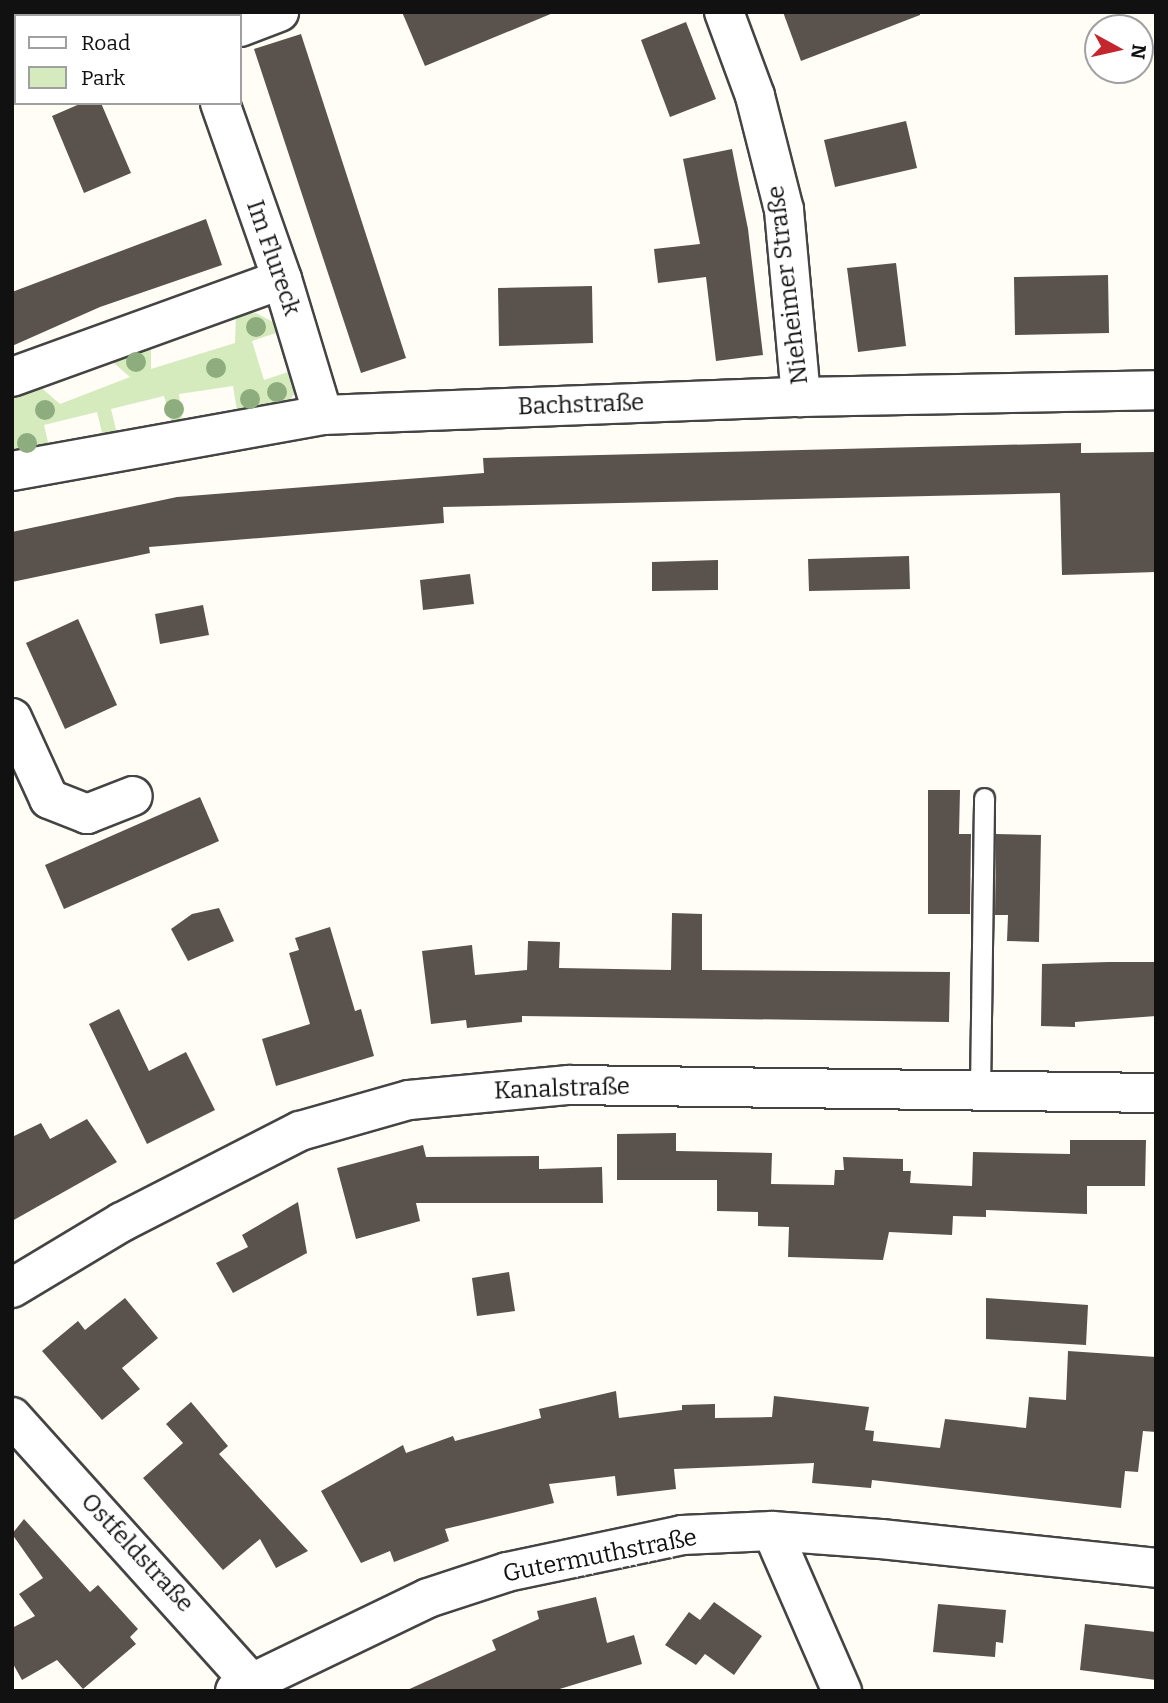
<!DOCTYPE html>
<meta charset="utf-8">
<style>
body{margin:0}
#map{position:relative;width:1168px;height:1703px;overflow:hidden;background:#fffdf5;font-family:Bitter,serif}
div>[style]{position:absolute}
.green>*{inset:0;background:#d5ebbd}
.building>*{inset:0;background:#5a524d}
.roads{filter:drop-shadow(2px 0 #444) drop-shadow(-2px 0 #444) drop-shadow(0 2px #444) drop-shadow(0 -2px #444)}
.service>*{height:19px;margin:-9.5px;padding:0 9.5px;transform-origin:9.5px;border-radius:9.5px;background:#fff}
.minor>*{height:38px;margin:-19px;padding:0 19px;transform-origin:19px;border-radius:19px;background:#fff}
.trees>*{width:20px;height:20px;margin:-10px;border-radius:50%;background:#8dad7f}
span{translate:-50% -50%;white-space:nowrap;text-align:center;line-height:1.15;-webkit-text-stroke:7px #fff;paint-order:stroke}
.street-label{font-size:24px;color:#111}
.frame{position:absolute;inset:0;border:14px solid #111;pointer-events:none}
.legend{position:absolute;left:14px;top:14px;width:228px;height:91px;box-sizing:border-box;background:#fff;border:2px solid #a0a0a0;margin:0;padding:9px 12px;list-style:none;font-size:21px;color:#111}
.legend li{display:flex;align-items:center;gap:14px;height:35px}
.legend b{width:35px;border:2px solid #a0a0a0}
.north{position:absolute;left:1084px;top:14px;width:70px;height:70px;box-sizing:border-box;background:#fff;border:2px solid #a0a0a0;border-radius:50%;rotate:98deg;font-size:19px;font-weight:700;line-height:28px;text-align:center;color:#111}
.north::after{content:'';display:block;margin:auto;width:24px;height:32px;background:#c4262e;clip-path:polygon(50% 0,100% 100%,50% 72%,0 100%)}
</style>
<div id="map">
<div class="green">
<i style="clip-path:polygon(256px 313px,273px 322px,276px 333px,252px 341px,264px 380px,288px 372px,296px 390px,287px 406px,237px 411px,233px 386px,179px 394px,182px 419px,171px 421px,164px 396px,111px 409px,117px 434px,103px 437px,97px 412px,44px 425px,50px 451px,12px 453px,12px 393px,37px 384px,60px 404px,130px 377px,108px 358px,151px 341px,151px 369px,209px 351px,235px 343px,236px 315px)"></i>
</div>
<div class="building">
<i style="clip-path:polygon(402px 12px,552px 12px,553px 13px,425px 66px)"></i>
<i style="clip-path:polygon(783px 12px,920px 12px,920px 15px,801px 61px)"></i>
<i style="clip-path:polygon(686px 22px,716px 99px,670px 117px,641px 40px)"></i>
<i style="clip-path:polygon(301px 34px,406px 358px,361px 373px,254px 49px)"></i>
<i style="clip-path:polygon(82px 103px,101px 103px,131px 173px,84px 193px,52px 116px)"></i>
<i style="clip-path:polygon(906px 121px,917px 168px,835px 187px,824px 140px)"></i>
<i style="clip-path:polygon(732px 149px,748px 229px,763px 355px,716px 361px,706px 277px,658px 283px,654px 249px,700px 244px,683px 159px)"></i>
<i style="clip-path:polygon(206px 219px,222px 265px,100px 307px,12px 346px,12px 292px)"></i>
<i style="clip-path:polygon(896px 263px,906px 346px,858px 352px,847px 268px)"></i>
<i style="clip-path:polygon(1108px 275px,1109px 333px,1015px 335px,1014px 277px)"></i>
<i style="clip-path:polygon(592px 286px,593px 343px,499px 346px,498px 288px)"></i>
<i style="clip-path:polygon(1081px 443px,1081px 453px,1156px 452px,1156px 572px,1062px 575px,1060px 493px,443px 507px,444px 523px,149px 547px,150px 553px,12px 582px,12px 532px,177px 497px,484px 473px,483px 458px)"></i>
<i style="clip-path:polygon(909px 556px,910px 589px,809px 591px,808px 559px)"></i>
<i style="clip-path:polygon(718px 560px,718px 590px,652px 591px,652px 562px)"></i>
<i style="clip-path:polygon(470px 574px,474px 604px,423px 610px,420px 580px)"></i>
<i style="clip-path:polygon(203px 605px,209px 635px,160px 644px,155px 614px)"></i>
<i style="clip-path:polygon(78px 619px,117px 705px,65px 729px,26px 643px)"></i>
<i style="clip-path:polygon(928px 790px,960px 790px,959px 834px,971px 834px,970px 914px,928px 914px)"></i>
<i style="clip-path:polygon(200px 797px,219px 841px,64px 909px,45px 865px)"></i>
<i style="clip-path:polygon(996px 834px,1041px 835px,1039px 942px,1007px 941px,1008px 915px,995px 915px)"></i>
<i style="clip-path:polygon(219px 908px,234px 941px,188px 961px,171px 929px,192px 914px)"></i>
<i style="clip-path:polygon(672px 913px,702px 914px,702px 970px,950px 972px,949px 1022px,522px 1016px,522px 1022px,467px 1028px,466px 1020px,431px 1024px,422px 951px,472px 945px,475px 975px,527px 970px,528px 941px,560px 942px,559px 968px,671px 970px)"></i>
<i style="clip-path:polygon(330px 927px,355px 1011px,361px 1009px,374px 1056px,276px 1086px,262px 1039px,310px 1024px,289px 953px,299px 950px,295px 938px)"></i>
<i style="clip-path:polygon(1109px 962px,1156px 962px,1156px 1016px,1075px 1022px,1075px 1027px,1041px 1026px,1042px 964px)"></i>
<i style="clip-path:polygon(119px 1009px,149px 1071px,186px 1052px,215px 1110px,147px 1144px,89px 1024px)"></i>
<i style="clip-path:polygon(87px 1119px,117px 1162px,12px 1221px,12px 1137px,41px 1123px,50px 1139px)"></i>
<i style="clip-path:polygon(676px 1133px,676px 1151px,772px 1153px,771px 1184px,834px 1185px,835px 1170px,844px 1170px,843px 1157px,903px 1159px,903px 1171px,911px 1171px,910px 1183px,972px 1186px,973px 1152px,1070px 1154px,1070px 1140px,1146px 1140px,1145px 1186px,1087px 1186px,1087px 1214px,986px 1210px,986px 1217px,953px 1216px,952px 1235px,889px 1232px,883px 1260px,788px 1257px,789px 1227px,758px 1226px,758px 1212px,717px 1211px,717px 1180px,617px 1180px,617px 1134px)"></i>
<i style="clip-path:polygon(423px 1145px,426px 1157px,539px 1156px,539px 1169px,602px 1167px,603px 1203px,416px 1203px,420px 1221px,356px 1239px,337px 1168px)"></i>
<i style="clip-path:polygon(298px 1202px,307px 1253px,233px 1293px,216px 1263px,248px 1247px,242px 1235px)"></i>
<i style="clip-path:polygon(509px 1272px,515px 1311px,477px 1316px,472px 1278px)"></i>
<i style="clip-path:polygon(125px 1298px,158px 1338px,122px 1368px,140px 1389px,102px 1420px,42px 1351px,78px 1321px,85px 1330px)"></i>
<i style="clip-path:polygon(986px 1298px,1088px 1305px,1086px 1345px,986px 1339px)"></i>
<i style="clip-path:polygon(1068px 1351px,1156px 1357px,1156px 1432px,1143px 1431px,1138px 1472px,1125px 1471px,1121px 1508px,872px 1480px,871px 1488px,812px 1483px,814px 1463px,674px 1469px,676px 1489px,617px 1496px,615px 1476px,549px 1484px,554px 1503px,445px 1529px,449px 1541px,394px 1562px,390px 1551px,361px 1563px,321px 1491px,403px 1445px,406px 1453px,453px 1436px,455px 1441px,541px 1418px,539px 1409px,616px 1391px,619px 1418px,682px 1410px,682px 1405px,715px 1404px,715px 1418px,772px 1417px,774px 1396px,869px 1407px,865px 1430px,874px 1431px,873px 1441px,940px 1448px,945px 1419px,1026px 1428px,1029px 1397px,1066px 1400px)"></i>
<i style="clip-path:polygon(191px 1402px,228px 1446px,219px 1454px,308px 1551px,276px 1568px,260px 1539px,223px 1570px,143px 1478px,183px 1443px,166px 1424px)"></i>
<i style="clip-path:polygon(24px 1519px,90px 1592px,98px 1585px,138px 1629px,130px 1637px,136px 1644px,83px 1689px,57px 1660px,22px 1680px,12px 1662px,12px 1628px,35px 1616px,19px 1594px,43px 1578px,12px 1534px)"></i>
<i style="clip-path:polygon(596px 1597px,607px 1643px,634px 1635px,642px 1664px,553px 1691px,405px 1691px,496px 1650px,492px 1640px,539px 1619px,537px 1611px)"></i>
<i style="clip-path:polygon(714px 1602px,762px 1636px,734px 1675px,705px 1654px,696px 1665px,665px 1645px,689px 1612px,700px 1620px)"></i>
<i style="clip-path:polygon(938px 1604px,1006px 1610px,1003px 1643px,996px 1642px,995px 1657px,933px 1652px)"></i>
<i style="clip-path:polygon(1085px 1624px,1156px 1632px,1156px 1680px,1080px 1670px)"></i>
</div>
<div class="roads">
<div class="service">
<i style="left:980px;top:1090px;width:292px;rotate:-89.2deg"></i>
</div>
<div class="minor">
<i style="left:724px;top:12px;width:90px;rotate:69.7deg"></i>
<i style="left:755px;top:96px;width:118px;rotate:75.7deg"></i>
<i style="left:784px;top:210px;width:188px;rotate:84.8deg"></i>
<i style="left:240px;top:27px;width:42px;rotate:-21deg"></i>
<i style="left:220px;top:103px;width:187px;rotate:70.6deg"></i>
<i style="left:282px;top:279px;width:142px;rotate:73.2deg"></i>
<i style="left:12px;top:377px;width:287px;rotate:-19.9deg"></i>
<i style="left:12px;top:471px;width:316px;rotate:-10.2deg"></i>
<i style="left:323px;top:415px;width:478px;rotate:-2.2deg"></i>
<i style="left:801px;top:397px;width:355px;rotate:-1.1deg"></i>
<i style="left:12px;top:718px;width:89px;rotate:65.4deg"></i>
<i style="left:49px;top:799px;width:41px;rotate:21.5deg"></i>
<i style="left:87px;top:814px;width:49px;rotate:-21.4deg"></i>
<i style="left:12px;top:1288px;width:128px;rotate:-31deg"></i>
<i style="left:122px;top:1222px;width:200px;rotate:-27.1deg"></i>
<i style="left:300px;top:1131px;width:113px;rotate:-15.9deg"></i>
<i style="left:409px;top:1100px;width:161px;rotate:-5.4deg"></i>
<i style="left:569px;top:1085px;width:587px;rotate:0.78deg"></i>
<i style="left:12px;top:1417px;width:369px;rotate:48deg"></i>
<i style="left:772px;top:1531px;width:175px;rotate:66.4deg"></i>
<i style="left:235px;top:1691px;width:214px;rotate:-25.7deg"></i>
<i style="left:428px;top:1598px;width:83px;rotate:-18.2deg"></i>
<i style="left:507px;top:1572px;width:179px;rotate:-11.9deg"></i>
<i style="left:682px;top:1535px;width:90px;rotate:-2.5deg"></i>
<i style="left:772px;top:1531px;width:109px;rotate:4.2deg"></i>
<i style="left:881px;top:1539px;width:277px;rotate:6deg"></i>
</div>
</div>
<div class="trees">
<i style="left:256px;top:327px"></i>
<i style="left:136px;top:362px"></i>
<i style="left:216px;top:368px"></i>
<i style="left:277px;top:392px"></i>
<i style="left:250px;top:399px"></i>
<i style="left:174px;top:409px"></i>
<i style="left:45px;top:410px"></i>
<i style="left:27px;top:443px"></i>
</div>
<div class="street-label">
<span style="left:273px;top:258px;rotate:71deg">Im Flureck</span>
<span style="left:788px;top:285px;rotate:-97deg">Nieheimer Straße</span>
<span style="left:581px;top:405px;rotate:-2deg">Bachstraße</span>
<span style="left:562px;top:1089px;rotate:-2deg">Kanalstraße</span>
<span style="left:137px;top:1553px;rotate:47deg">Ostfeldstraße</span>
<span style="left:600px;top:1556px;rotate:-11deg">Gutermuthstraße</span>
</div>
<div class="frame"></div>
<ul class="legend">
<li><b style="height:9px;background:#fff"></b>Road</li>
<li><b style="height:19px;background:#d5ebbd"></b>Park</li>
</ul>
<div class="north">N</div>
</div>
